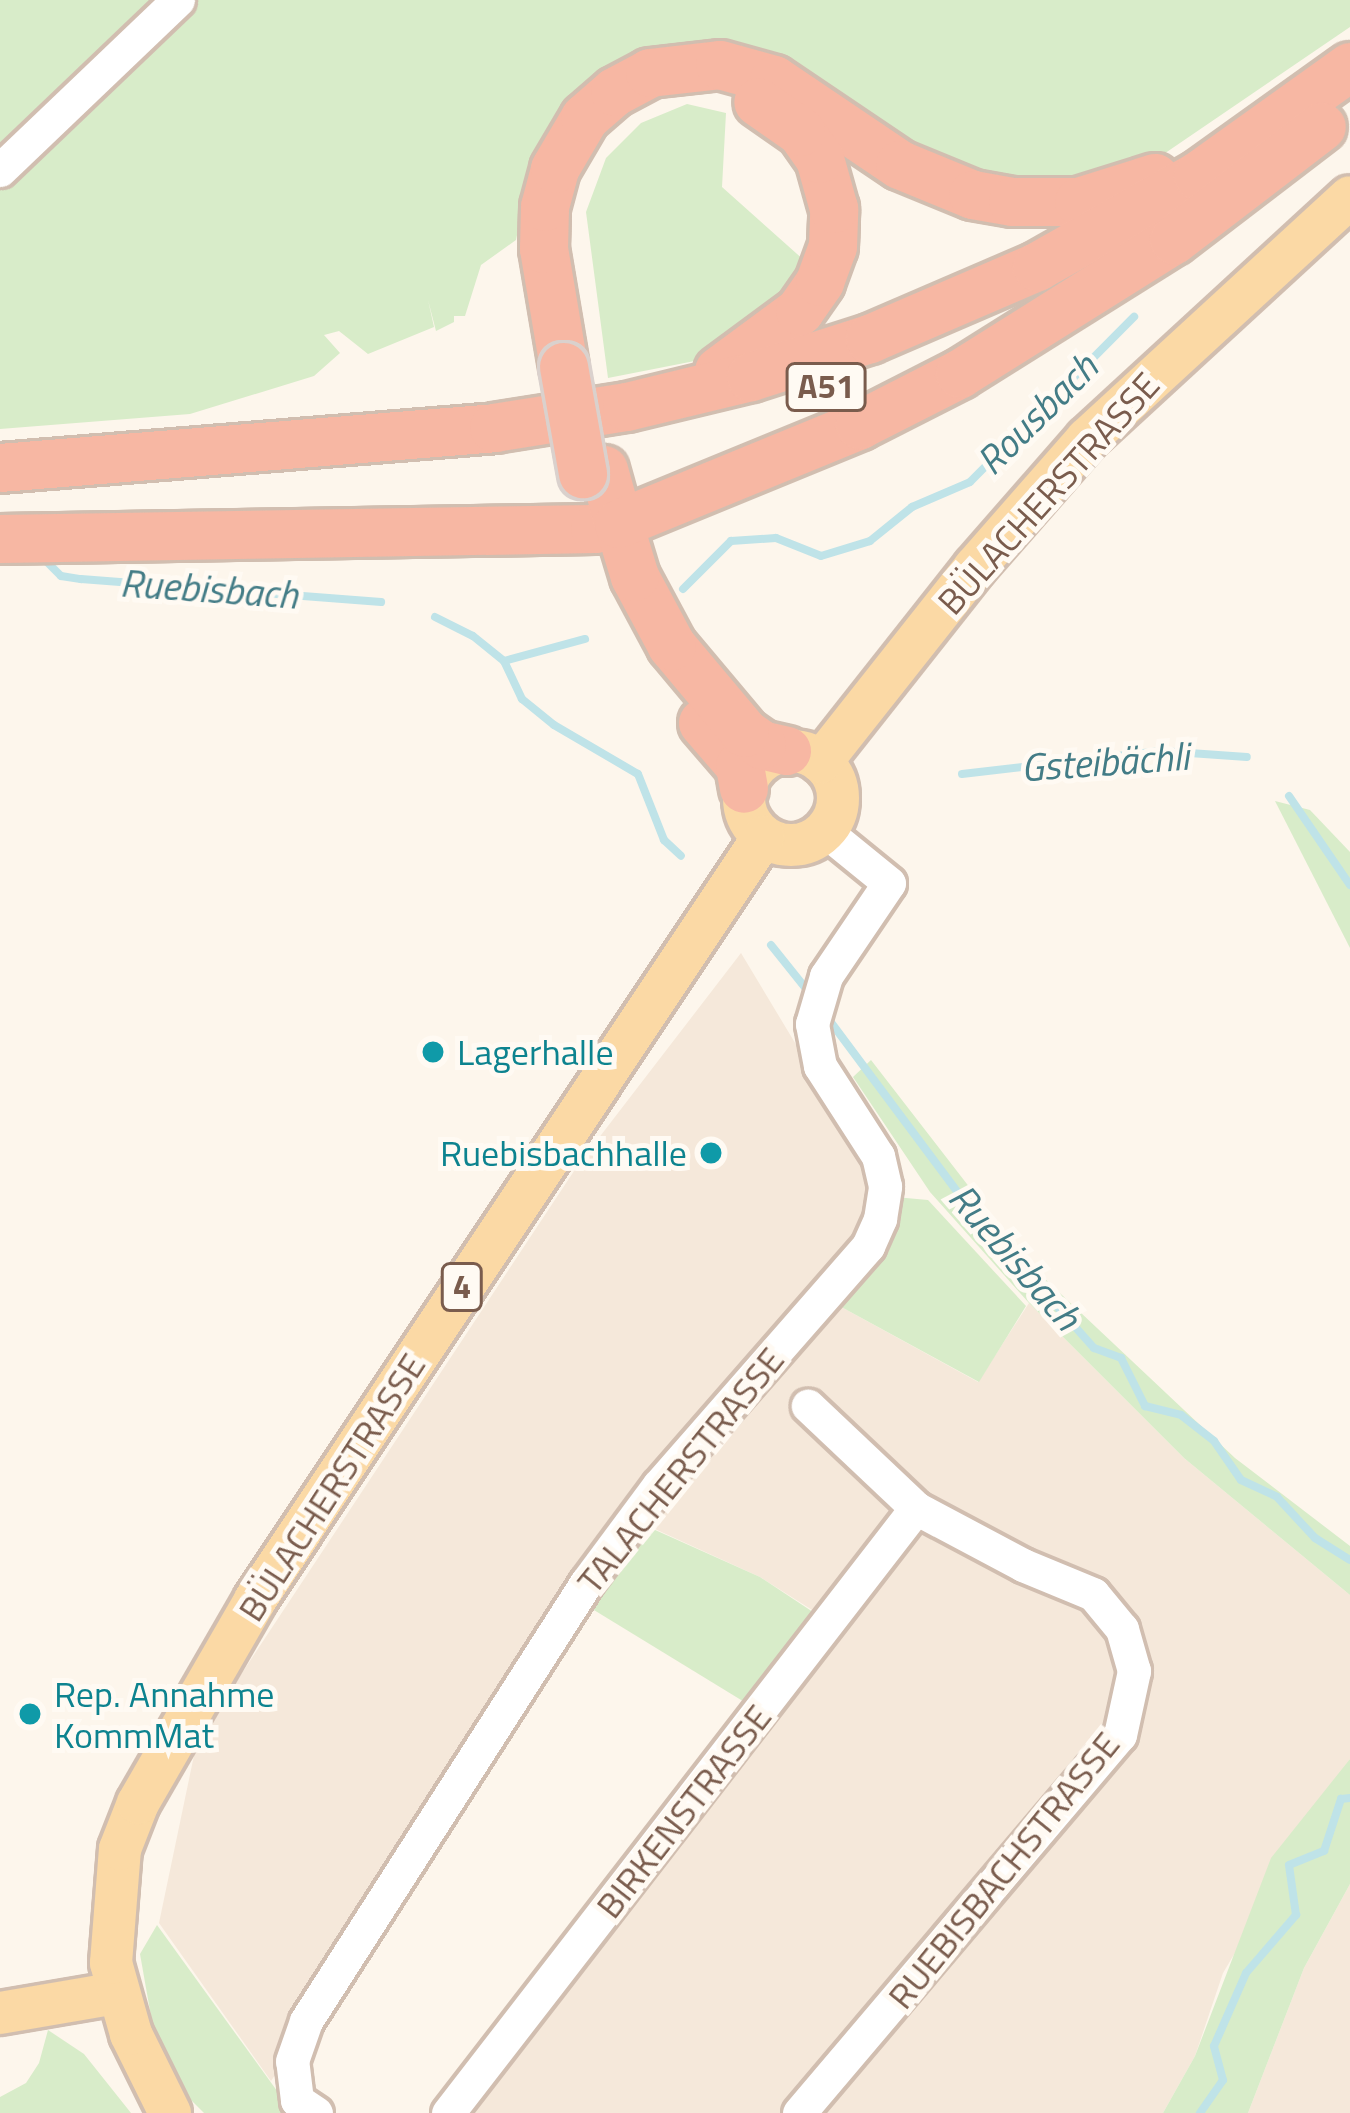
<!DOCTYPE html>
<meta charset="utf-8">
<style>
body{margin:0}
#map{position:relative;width:1350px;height:2113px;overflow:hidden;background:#fdf6ec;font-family:"Titillium Web",sans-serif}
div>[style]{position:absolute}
.residential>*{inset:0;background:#f5e8da}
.green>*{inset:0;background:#d8ecc9}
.stream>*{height:8px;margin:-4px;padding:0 4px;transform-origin:4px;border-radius:4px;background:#bfe3e8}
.roads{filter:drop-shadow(3px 0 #d1beb0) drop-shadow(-3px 0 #d1beb0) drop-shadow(0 3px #d1beb0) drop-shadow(0 -3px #d1beb0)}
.minor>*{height:33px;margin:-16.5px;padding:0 16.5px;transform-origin:16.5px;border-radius:16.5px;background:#fff}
.major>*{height:42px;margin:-21px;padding:0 21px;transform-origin:21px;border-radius:21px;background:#fbd9a5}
.major>.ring{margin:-21px;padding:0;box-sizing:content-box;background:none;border:42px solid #fbd9a5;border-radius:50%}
.highway>*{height:48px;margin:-24px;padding:0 24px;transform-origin:24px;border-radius:24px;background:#f7b7a3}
.bridges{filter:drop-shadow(3px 0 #dad1cd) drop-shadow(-3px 0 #dad1cd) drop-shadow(0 3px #dad1cd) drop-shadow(0 -3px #dad1cd)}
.highway-bridge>*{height:48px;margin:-24px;padding:0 24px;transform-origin:24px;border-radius:24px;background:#f7b7a3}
.dots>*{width:33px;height:33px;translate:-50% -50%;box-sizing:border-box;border:6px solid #fffaf3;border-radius:50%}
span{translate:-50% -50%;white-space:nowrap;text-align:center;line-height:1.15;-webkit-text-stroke:10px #fffaf3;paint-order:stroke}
.shield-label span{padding:3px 9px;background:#fffaf3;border:3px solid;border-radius:9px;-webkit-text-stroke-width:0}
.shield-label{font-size:33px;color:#7a5c4d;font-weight:700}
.street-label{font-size:36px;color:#7a5c4d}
.culture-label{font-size:36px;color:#0d838f}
.left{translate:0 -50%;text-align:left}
.right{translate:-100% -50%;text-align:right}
.water-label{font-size:39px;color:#437c86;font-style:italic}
</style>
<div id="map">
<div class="residential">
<i style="clip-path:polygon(741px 953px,875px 1176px,866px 1234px,834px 1303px,978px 1382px,1029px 1303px,1184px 1458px,1350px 1595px,1350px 1759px,1223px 1973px,1195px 2056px,1163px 2113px,463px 2113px,839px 1627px,760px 1577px,644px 1524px,271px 2081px,159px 1923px,197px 1741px,578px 1165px)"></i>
<i style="clip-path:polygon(1350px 1884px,1350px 2113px,1248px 2113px,1304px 1968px)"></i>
</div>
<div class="green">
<i style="clip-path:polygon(0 0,1350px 0,1350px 27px,1133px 175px,1021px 195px,688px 48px,528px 181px,516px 240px,481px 265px,465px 316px,454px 316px,454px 322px,436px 331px,428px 300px,434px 327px,368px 354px,339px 331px,324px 335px,340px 353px,314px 376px,190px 414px,0 429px)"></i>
<i style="clip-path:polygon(687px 104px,726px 113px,722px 187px,815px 270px,710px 358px,608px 378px,586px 212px,606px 158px,641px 123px)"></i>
<i style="clip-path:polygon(1275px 801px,1310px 810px,1350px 852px,1350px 948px)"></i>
<i style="clip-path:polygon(871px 1060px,1028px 1263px,1235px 1458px,1350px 1546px,1350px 1595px,1184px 1458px,1029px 1303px,930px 1192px,853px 1077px)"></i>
<i style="clip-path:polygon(895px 1197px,928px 1200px,1026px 1306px,979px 1382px,834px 1303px)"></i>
<i style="clip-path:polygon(644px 1525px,760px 1577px,816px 1614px,746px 1703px,589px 1607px)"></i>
<i style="clip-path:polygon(1350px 1759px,1350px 1884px,1304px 1968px,1248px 2113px,1163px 2113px,1195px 2056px,1271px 1858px)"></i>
<i style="clip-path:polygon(157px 1925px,293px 2113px,204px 2113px,185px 2094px,155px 2039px,140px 1954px)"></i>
<i style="clip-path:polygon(48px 2030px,84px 2054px,131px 2113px,0 2113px,0 2097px,26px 2083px,39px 2063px)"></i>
</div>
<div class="stream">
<i style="left:44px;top:559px;width:24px;rotate:45deg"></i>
<i style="left:61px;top:576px;width:20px;rotate:9deg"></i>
<i style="left:81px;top:579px;width:301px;rotate:4.4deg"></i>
<i style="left:683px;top:589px;width:68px;rotate:-45deg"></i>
<i style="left:731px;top:541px;width:45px;rotate:-3.8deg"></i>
<i style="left:776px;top:538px;width:48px;rotate:21.8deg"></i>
<i style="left:821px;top:556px;width:51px;rotate:-17deg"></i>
<i style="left:870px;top:541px;width:54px;rotate:-39deg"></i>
<i style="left:912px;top:507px;width:63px;rotate:-23.3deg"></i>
<i style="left:970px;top:482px;width:233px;rotate:-45.2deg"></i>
<i style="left:435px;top:617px;width:42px;rotate:26.6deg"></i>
<i style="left:473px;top:636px;width:40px;rotate:39deg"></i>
<i style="left:504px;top:661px;width:42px;rotate:64.7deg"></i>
<i style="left:522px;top:699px;width:41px;rotate:39.1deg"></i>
<i style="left:554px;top:725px;width:97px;rotate:30.3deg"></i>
<i style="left:638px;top:774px;width:71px;rotate:68.5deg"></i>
<i style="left:664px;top:840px;width:23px;rotate:43deg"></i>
<i style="left:504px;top:661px;width:84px;rotate:-15.2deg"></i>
<i style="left:962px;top:774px;width:200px;rotate:-6.6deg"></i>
<i style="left:1161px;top:751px;width:86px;rotate:4deg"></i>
<i style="left:1289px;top:796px;width:108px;rotate:55.6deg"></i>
<i style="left:771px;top:945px;width:64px;rotate:51.3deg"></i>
<i style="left:827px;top:1017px;width:241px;rotate:53.3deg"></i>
<i style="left:971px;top:1210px;width:185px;rotate:48.3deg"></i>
<i style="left:1094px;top:1348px;width:29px;rotate:20deg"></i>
<i style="left:1121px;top:1358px;width:54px;rotate:63.4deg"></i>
<i style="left:1145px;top:1406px;width:37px;rotate:14deg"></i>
<i style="left:1181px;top:1415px;width:42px;rotate:38.2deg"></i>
<i style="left:1214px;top:1441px;width:47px;rotate:55.3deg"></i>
<i style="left:1241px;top:1480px;width:40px;rotate:25deg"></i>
<i style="left:1277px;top:1497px;width:56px;rotate:47.2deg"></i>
<i style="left:1315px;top:1538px;width:41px;rotate:32.2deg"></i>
<i style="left:1200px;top:2113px;width:40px;rotate:-55.1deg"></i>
<i style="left:1223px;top:2080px;width:35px;rotate:-105deg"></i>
<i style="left:1214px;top:2046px;width:80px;rotate:-66.3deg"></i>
<i style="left:1246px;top:1973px;width:77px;rotate:-49.2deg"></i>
<i style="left:1296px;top:1915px;width:50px;rotate:-98deg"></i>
<i style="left:1289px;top:1865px;width:38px;rotate:-22deg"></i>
<i style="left:1324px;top:1851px;width:55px;rotate:-71.9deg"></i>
<i style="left:1341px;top:1799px;width:9px;rotate:-6deg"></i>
</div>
<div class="roads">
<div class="minor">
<i style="left:0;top:170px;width:246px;rotate:-43.7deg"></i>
<i style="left:316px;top:2113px;width:23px;rotate:-146deg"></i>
<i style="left:297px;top:2100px;width:39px;rotate:-97deg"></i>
<i style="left:292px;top:2061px;width:42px;rotate:-70.7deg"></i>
<i style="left:306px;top:2021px;width:520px;rotate:-57.41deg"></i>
<i style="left:586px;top:1583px;width:121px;rotate:-53.4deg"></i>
<i style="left:658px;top:1486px;width:319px;rotate:-48.8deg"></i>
<i style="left:868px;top:1246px;width:30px;rotate:-66deg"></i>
<i style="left:880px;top:1219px;width:33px;rotate:-81deg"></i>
<i style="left:885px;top:1186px;width:31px;rotate:-103deg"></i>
<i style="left:878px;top:1156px;width:107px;rotate:-122.8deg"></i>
<i style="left:820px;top:1066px;width:43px;rotate:-100.8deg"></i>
<i style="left:812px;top:1024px;width:50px;rotate:-73.7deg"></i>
<i style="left:826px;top:976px;width:112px;rotate:-55.9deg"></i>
<i style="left:889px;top:883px;width:82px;rotate:-140.9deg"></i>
<i style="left:448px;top:2113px;width:765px;rotate:-52.28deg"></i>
<i style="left:799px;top:2113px;width:496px;rotate:-49.7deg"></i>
<i style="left:1120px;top:1735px;width:66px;rotate:-77.7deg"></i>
<i style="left:1134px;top:1671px;width:44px;rotate:-105.9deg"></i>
<i style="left:1122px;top:1629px;width:45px;rotate:-129.6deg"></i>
<i style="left:1093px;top:1594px;width:76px;rotate:-157.5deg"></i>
<i style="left:1023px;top:1565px;width:121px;rotate:-152deg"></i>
<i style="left:916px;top:1508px;width:149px;rotate:-136.6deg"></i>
</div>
<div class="major">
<i class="ring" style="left:744px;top:751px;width:52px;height:52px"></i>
<i style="left:821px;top:762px;width:248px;rotate:-51.7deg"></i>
<i style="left:975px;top:567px;width:170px;rotate:-48.8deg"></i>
<i style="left:1087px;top:439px;width:357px;rotate:-42.6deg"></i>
<i style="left:0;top:2013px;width:119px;rotate:-9.7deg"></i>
<i style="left:170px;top:2113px;width:88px;rotate:-116.3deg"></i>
<i style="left:131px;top:2034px;width:74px;rotate:-105.7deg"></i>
<i style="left:111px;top:1963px;width:114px;rotate:-85.5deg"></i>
<i style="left:120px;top:1849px;width:49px;rotate:-68.6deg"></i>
<i style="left:138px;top:1803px;width:234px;rotate:-60deg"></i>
<i style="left:255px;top:1600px;width:917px;rotate:-56.34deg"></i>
</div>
<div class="highway">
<i style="left:564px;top:367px;width:120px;rotate:-99.6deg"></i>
<i style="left:544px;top:249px;width:42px;rotate:-88.6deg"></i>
<i style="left:545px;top:207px;width:39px;rotate:-75deg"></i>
<i style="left:555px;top:169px;width:59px;rotate:-59.5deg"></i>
<i style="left:585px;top:118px;width:40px;rotate:-41deg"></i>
<i style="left:615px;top:92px;width:40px;rotate:-28deg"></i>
<i style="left:650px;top:73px;width:70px;rotate:-6.5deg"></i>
<i style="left:720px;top:65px;width:56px;rotate:15.5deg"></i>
<i style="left:774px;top:80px;width:152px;rotate:34deg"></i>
<i style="left:900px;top:165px;width:79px;rotate:22.3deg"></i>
<i style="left:973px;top:195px;width:41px;rotate:9.9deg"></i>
<i style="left:1013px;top:202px;width:66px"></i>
<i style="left:1079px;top:202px;width:80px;rotate:-17.5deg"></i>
<i style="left:719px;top:371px;width:101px;rotate:-36.5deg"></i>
<i style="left:800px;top:311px;width:35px;rotate:-55deg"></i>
<i style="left:820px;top:282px;width:37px;rotate:-70deg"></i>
<i style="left:833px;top:247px;width:38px;rotate:-88deg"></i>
<i style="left:834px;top:209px;width:52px;rotate:-105.6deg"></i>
<i style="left:820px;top:159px;width:33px;rotate:-125deg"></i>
<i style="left:801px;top:132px;width:52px;rotate:-145.1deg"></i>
<i style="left:0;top:468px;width:496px;rotate:-4.6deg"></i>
<i style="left:494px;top:428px;width:135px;rotate:-9deg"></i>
<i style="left:627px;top:407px;width:128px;rotate:-13.6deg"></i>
<i style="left:751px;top:377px;width:125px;rotate:-17.7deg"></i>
<i style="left:870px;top:339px;width:182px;rotate:-23.3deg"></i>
<i style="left:1037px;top:267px;width:185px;rotate:-29.5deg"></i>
<i style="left:1198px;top:176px;width:187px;rotate:-35.6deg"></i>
<i style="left:0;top:539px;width:595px;rotate:-0.96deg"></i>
<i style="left:595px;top:529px;width:25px;rotate:-12deg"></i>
<i style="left:619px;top:524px;width:56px;rotate:-105.5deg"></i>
<i style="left:703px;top:723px;width:57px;rotate:49.3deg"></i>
<i style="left:740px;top:766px;width:23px;rotate:80deg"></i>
<i style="left:787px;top:751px;width:26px;rotate:-167deg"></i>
<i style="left:762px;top:745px;width:21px;rotate:-145deg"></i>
<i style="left:745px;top:733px;width:114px;rotate:-130deg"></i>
<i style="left:672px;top:646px;width:78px;rotate:-118.2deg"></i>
<i style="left:635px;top:577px;width:55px;rotate:-106.8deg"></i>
<i style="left:619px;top:524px;width:261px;rotate:-22.3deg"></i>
<i style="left:860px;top:425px;width:112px;rotate:-27deg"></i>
<i style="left:960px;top:374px;width:252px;rotate:-32.1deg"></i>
<i style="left:1174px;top:240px;width:186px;rotate:-37.4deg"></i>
</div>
</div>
<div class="bridges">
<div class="highway-bridge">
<i style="left:564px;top:367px;width:109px;rotate:79.9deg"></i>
</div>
</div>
<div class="dots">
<i style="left:433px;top:1052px;background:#0f9aa8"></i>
<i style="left:711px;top:1153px;background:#0f9aa8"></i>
<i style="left:30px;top:1714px;background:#0f9aa8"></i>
</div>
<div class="shield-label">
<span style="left:826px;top:387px">A51</span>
<span style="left:462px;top:1287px">4</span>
</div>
<div class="street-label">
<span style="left:1048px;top:493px;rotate:-48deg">BÜLACHERSTRASSE</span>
<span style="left:680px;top:1470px;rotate:-51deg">TALACHERSTRASSE</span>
<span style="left:331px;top:1487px;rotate:-57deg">BÜLACHERSTRASSE</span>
<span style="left:683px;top:1811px;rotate:-52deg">BIRKENSTRASSE</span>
<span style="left:1003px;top:1870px;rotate:-51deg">RUEBISBACHSTRASSE</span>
</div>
<div class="culture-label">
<span class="left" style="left:457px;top:1052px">Lagerhalle</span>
<span class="right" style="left:687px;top:1153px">Ruebisbachhalle</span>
<span class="left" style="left:54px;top:1714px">Rep. Annahme<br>KommMat</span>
</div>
<div class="water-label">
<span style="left:1037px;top:414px;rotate:-45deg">Rousbach</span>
<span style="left:209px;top:589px;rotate:4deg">Ruebisbach</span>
<span style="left:1105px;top:762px;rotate:-4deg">Gsteibächli</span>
<span style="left:1015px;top:1257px;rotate:49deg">Ruebisbach</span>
</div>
</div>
